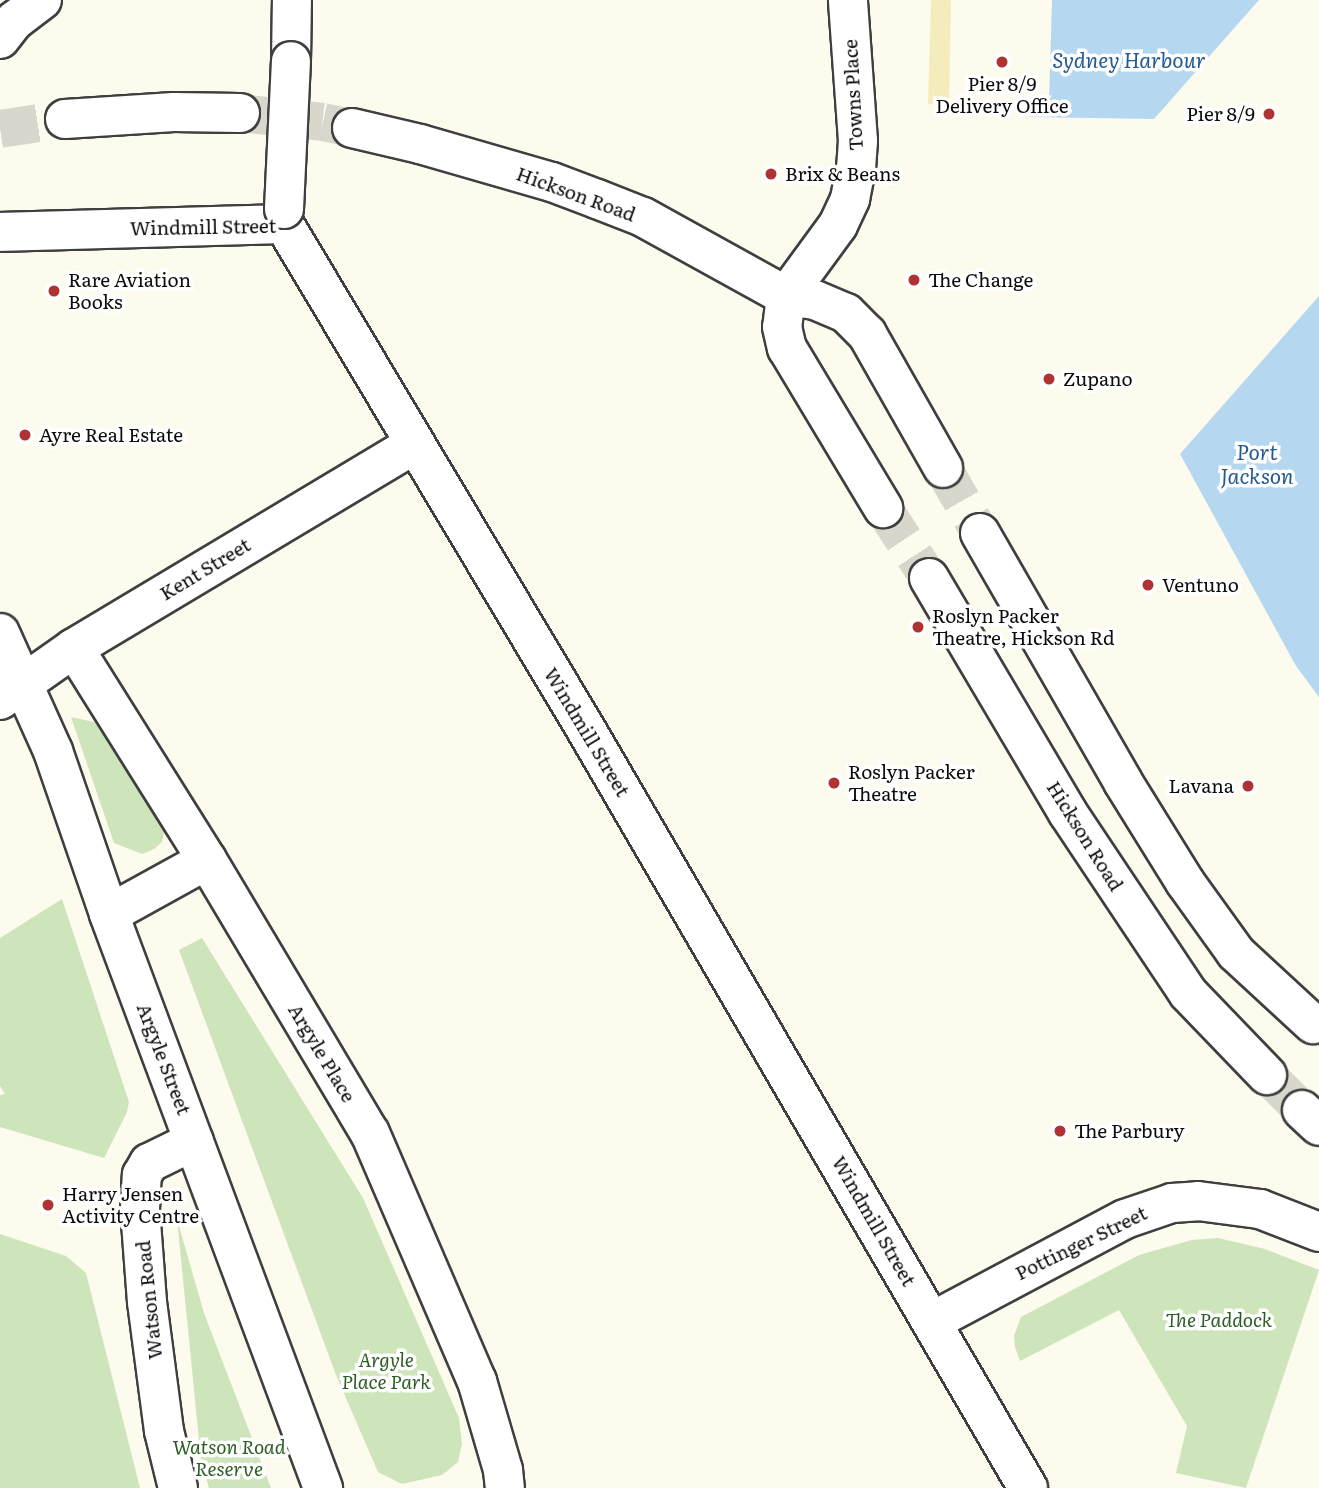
<!DOCTYPE html>
<style>
body{margin:0}
#map{position:relative;width:1319px;height:1488px;overflow:hidden;background:#fdfbed;font-family:Literata,serif}
div>[style]{position:absolute}
.green>*{inset:0;background:#cee4ba}
.sand>*{inset:0;background:#f5ecbe}
.water>*{inset:0;background:#b6d7f0}
.minor-tunnel>*{height:38px;margin-top:-19px;transform-origin:0;background:repeating-linear-gradient(90deg,#d9d7cb 0 38px,transparent 0 57px)}
.roads{filter:drop-shadow(2px 0 #3f3f3f) drop-shadow(-2px 0 #3f3f3f) drop-shadow(0 2px #3f3f3f) drop-shadow(0 -2px #3f3f3f)}
.minor>*{height:38px;margin:-19px;padding:0 19px;transform-origin:19px;border-radius:19px;background:#fff}
.bridges{filter:drop-shadow(2px 0 #3f3f3f) drop-shadow(-2px 0 #3f3f3f) drop-shadow(0 2px #3f3f3f) drop-shadow(0 -2px #3f3f3f)}
.minor-bridge>*{height:38px;margin:-19px;padding:0 19px;transform-origin:19px;border-radius:19px;background:#fff}
.dots>*{width:19px;height:19px;translate:-50% -50%;box-sizing:border-box;border:4px solid #fff;border-radius:50%}
span{translate:-50% -50%;white-space:nowrap;text-align:center;line-height:1.15;-webkit-text-stroke:7px #fff;paint-order:stroke}
.poi-label{font-size:19px;color:#0c0c0c}
.right{translate:-100% -50%;text-align:right}
.left{translate:0 -50%;text-align:left}
.street-label{font-size:19px;color:#0c0c0c}
.park-label{font-size:19px;color:#2c5d23;font-style:italic}
.water-label{font-size:21px;color:#225a92;font-style:italic}
</style>
<div id="map">
<div class="green">
<i style="clip-path:polygon(71px 717px,103px 724px,164px 832px,162px 842px,154px 849px,142px 854px,114px 843px)"></i>
<i style="clip-path:polygon(62px 899px,129px 1102px,127px 1112px,104px 1158px,0 1127px,0 1095px,5px 1094px,0 1086px,0 938px)"></i>
<i style="clip-path:polygon(202px 938px,363px 1198px,459px 1418px,462px 1444px,458px 1462px,442px 1475px,402px 1484px,378px 1472px,336px 1375px,179px 950px)"></i>
<i style="clip-path:polygon(177px 1219px,204px 1313px,271px 1488px,209px 1488px,201px 1460px)"></i>
<i style="clip-path:polygon(0 1234px,66px 1256px,86px 1273px,140px 1488px,0 1488px)"></i>
<i style="clip-path:polygon(1218px 1238px,1265px 1249px,1319px 1270px,1246px 1488px,1176px 1473px,1187px 1426px,1119px 1310px,1020px 1361px,1015px 1347px,1014px 1336px,1021px 1317px,1139px 1255px,1192px 1240px)"></i>
</div>
<div class="sand">
<i style="clip-path:polygon(931px 0,951px 0,949px 104px,928px 104px)"></i>
</div>
<div class="water">
<i style="clip-path:polygon(1052px 0,1259px 0,1154px 119px,1029px 117px,1029px 102px,1049px 102px)"></i>
<i style="clip-path:polygon(1319px 296px,1319px 697px,1296px 666px,1180px 454px)"></i>
</div>
<div class="minor-tunnel">
<i style="left:240px;top:113px;width:83px;rotate:6.2deg"></i>
<i style="left:323px;top:122px;width:30px;rotate:12deg"></i>
<i style="left:0;top:129px;width:66px;rotate:-8.7deg"></i>
<i style="left:943px;top:468px;width:75px;rotate:60.4deg"></i>
<i style="left:883px;top:508px;width:84px;rotate:56.7deg"></i>
<i style="left:1267px;top:1075px;width:49px;rotate:45deg"></i>
</div>
<div class="roads">
<div class="minor">
<i style="left:0;top:39px;width:23px;rotate:-52deg"></i>
<i style="left:14px;top:21px;width:35px;rotate:-37deg"></i>
<i style="left:291px;top:61px;width:61px;rotate:-89.1deg"></i>
<i style="left:65px;top:119px;width:109px;rotate:-3.7deg"></i>
<i style="left:174px;top:112px;width:66px;rotate:0.9deg"></i>
<i style="left:352px;top:128px;width:70px;rotate:13.2deg"></i>
<i style="left:420px;top:144px;width:137px;rotate:16.1deg"></i>
<i style="left:552px;top:182px;width:48px;rotate:20.7deg"></i>
<i style="left:597px;top:199px;width:49px;rotate:21.4deg"></i>
<i style="left:643px;top:217px;width:163px;rotate:28.9deg"></i>
<i style="left:786px;top:296px;width:29px;rotate:8deg"></i>
<i style="left:815px;top:300px;width:34px;rotate:23deg"></i>
<i style="left:846px;top:313px;width:30px;rotate:45deg"></i>
<i style="left:867px;top:334px;width:154px;rotate:60.4deg"></i>
<i style="left:284px;top:224px;width:585px;rotate:59.14deg"></i>
<i style="left:584px;top:726px;width:882px;rotate:59.77deg"></i>
<i style="left:0;top:232px;width:284px;rotate:-1.6deg"></i>
<i style="left:786px;top:296px;width:88px;rotate:-53.8deg"></i>
<i style="left:838px;top:225px;width:29px;rotate:-65deg"></i>
<i style="left:850px;top:199px;width:31px;rotate:-79deg"></i>
<i style="left:856px;top:169px;width:28px;rotate:-86deg"></i>
<i style="left:858px;top:141px;width:141px;rotate:-94.1deg"></i>
<i style="left:786px;top:296px;width:31px;rotate:97deg"></i>
<i style="left:782px;top:327px;width:22px;rotate:77deg"></i>
<i style="left:787px;top:348px;width:187px;rotate:59deg"></i>
<i style="left:980px;top:533px;width:287px;rotate:60.1deg"></i>
<i style="left:1123px;top:782px;width:118px;rotate:58.2deg"></i>
<i style="left:1185px;top:882px;width:87px;rotate:54.3deg"></i>
<i style="left:1236px;top:953px;width:105px;rotate:42.7deg"></i>
<i style="left:929px;top:578px;width:273px;rotate:59.4deg"></i>
<i style="left:1068px;top:813px;width:216px;rotate:56.3deg"></i>
<i style="left:1188px;top:993px;width:114px;rotate:46.1deg"></i>
<i style="left:0;top:633px;width:129px;rotate:65.8deg"></i>
<i style="left:53px;top:751px;width:172px;rotate:71deg"></i>
<i style="left:109px;top:914px;width:613px;rotate:69.55deg"></i>
<i style="left:74px;top:648px;width:250px;rotate:57.9deg"></i>
<i style="left:207px;top:860px;width:318px;rotate:59.2deg"></i>
<i style="left:370px;top:1133px;width:270px;rotate:66.7deg"></i>
<i style="left:477px;top:1381px;width:93px;rotate:73.7deg"></i>
<i style="left:503px;top:1470px;width:18px;rotate:84deg"></i>
<i style="left:0;top:700px;width:90px;rotate:-35.1deg"></i>
<i style="left:74px;top:648px;width:397px;rotate:-30.9deg"></i>
<i style="left:109px;top:914px;width:112px;rotate:-28.9deg"></i>
<i style="left:1302px;top:1110px;width:23px;rotate:43deg"></i>
<i style="left:933px;top:1321px;width:217px;rotate:-28deg"></i>
<i style="left:1125px;top:1219px;width:50px;rotate:-18.8deg"></i>
<i style="left:1172px;top:1203px;width:26px;rotate:-4deg"></i>
<i style="left:1198px;top:1201px;width:63px;rotate:7.4deg"></i>
<i style="left:1260px;top:1209px;width:63px;rotate:21.3deg"></i>
<i style="left:178px;top:1488px;width:59px;rotate:-103.8deg"></i>
<i style="left:164px;top:1431px;width:130px;rotate:-97.5deg"></i>
<i style="left:147px;top:1302px;width:93px;rotate:-94.3deg"></i>
<i style="left:140px;top:1209px;width:34px;rotate:-87deg"></i>
<i style="left:142px;top:1175px;width:14px;rotate:-60deg"></i>
<i style="left:149px;top:1163px;width:50px;rotate:-26.1deg"></i>
</div>
</div>
<div class="bridges">
<div class="minor-bridge">
<i style="left:284px;top:209px;width:148px;rotate:-87.3deg"></i>
</div>
</div>
<div class="dots">
<i style="left:1002px;top:62px;background:#af3332"></i>
<i style="left:1269px;top:114px;background:#af3332"></i>
<i style="left:771px;top:174px;background:#af3332"></i>
<i style="left:914px;top:280px;background:#af3332"></i>
<i style="left:54px;top:291px;background:#af3332"></i>
<i style="left:1049px;top:379px;background:#af3332"></i>
<i style="left:25px;top:435px;background:#af3332"></i>
<i style="left:1148px;top:585px;background:#af3332"></i>
<i style="left:918px;top:627px;background:#af3332"></i>
<i style="left:834px;top:783px;background:#af3332"></i>
<i style="left:1248px;top:786px;background:#af3332"></i>
<i style="left:1060px;top:1131px;background:#af3332"></i>
<i style="left:48px;top:1205px;background:#af3332"></i>
</div>
<div class="poi-label">
<span style="left:1002px;top:95px">Pier 8/9<br>Delivery Office</span>
<span class="right" style="left:1255px;top:114px">Pier 8/9</span>
<span class="left" style="left:785px;top:174px">Brix &amp; Beans</span>
<span class="left" style="left:68px;top:291px">Rare Aviation<br>Books</span>
<span class="left" style="left:928px;top:280px">The Change</span>
<span class="left" style="left:1063px;top:379px">Zupano</span>
<span class="left" style="left:39px;top:435px">Ayre Real Estate</span>
<span class="left" style="left:1162px;top:585px">Ventuno</span>
<span class="left" style="left:932px;top:627px">Roslyn Packer<br>Theatre, Hickson Rd</span>
<span class="left" style="left:848px;top:783px">Roslyn Packer<br>Theatre</span>
<span class="right" style="left:1234px;top:786px">Lavana</span>
<span class="left" style="left:1074px;top:1131px">The Parbury</span>
<span class="left" style="left:62px;top:1205px">Harry Jensen<br>Activity Centre</span>
</div>
<div class="street-label">
<span style="left:853px;top:95px;rotate:-93deg">Towns Place</span>
<span style="left:576px;top:194px;rotate:20deg">Hickson Road</span>
<span style="left:203px;top:227px;rotate:-1deg">Windmill Street</span>
<span style="left:205px;top:569px;rotate:-31deg">Kent Street</span>
<span style="left:587px;top:732px;rotate:59deg">Windmill Street</span>
<span style="left:1085px;top:836px;rotate:58deg">Hickson Road</span>
<span style="left:322px;top:1053px;rotate:59deg">Argyle Place</span>
<span style="left:164px;top:1059px;rotate:69deg">Argyle Street</span>
<span style="left:874px;top:1221px;rotate:60deg">Windmill Street</span>
<span style="left:1081px;top:1243px;rotate:-26deg">Pottinger Street</span>
<span style="left:149px;top:1300px;rotate:-96deg">Watson Road</span>
</div>
<div class="park-label">
<span style="left:1219px;top:1320px">The Paddock</span>
<span style="left:386px;top:1371px">Argyle<br>Place Park</span>
<span style="left:229px;top:1458px">Watson Road<br>Reserve</span>
</div>
<div class="water-label">
<span style="left:1129px;top:59px">Sydney Harbour</span>
<span style="left:1257px;top:463px">Port<br>Jackson</span>
</div>
</div>
